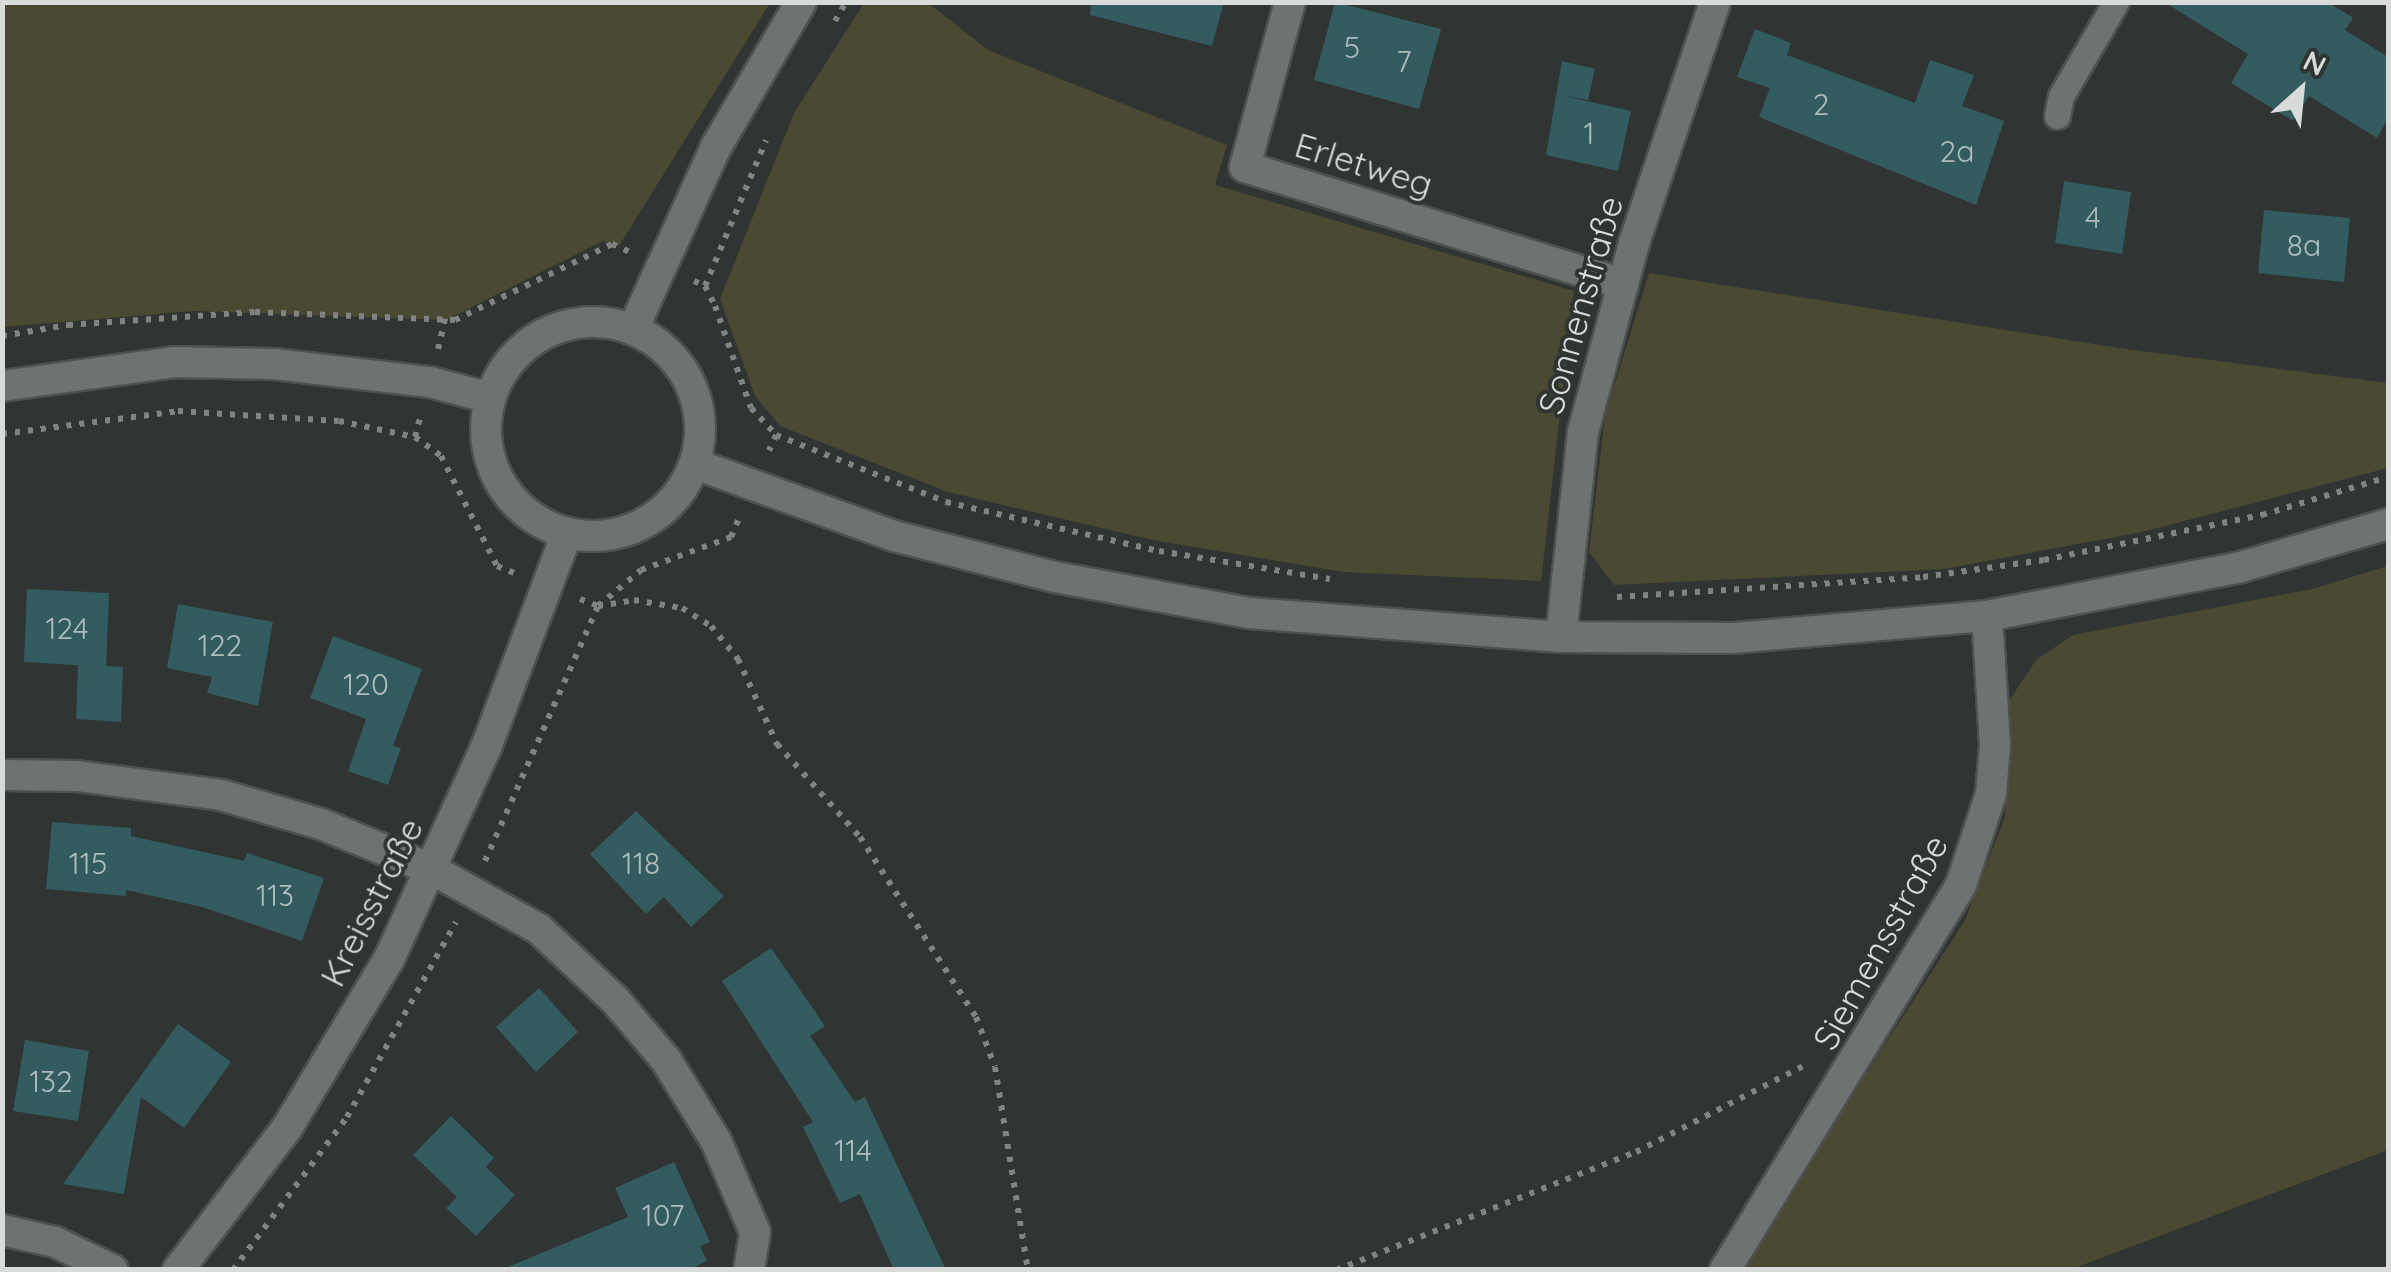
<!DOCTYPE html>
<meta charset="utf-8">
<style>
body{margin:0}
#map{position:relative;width:2391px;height:1272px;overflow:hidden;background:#303432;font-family:Quicksand,sans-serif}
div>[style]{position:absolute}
.green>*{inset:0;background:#4a4931}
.building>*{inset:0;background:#325c60}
.path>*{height:6px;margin-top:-3px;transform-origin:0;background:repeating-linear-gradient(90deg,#818483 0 5px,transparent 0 13px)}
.roads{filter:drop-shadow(2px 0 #4e5150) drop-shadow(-2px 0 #4e5150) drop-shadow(0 2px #4e5150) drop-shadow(0 -2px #4e5150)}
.lane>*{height:25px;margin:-12.5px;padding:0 12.5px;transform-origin:12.5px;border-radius:12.5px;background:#6e7270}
.street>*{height:30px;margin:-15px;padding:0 15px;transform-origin:15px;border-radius:15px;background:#6e7270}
.secondary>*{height:30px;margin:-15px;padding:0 15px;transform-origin:15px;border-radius:15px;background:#6e7270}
.secondary>.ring{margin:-15px;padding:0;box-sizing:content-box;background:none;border:30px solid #6e7270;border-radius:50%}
span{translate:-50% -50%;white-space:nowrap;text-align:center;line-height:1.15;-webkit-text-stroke:8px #303432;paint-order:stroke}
.number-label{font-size:30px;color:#afbbbc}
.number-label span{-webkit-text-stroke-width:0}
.street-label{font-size:35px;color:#d9dbda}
.frame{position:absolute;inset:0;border:5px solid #d9dbda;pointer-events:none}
.north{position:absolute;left:2251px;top:40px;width:100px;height:100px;-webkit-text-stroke:8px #303432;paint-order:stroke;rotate:27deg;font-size:28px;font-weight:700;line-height:40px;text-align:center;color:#d9dbda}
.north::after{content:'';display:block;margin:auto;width:35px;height:45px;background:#d9dbda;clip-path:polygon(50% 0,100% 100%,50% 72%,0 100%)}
</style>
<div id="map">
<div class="green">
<i style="clip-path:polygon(3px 2px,770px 2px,770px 3px,619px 246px,603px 241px,446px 320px,195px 311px,3px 327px)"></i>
<i style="clip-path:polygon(864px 3px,928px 3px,988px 50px,1227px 145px,1215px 185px,1574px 291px,1541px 581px,1343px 572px,1153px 540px,948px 492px,780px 426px,755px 396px,720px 299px,794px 113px)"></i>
<i style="clip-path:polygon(1649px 273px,2119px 348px,2388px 383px,2388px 468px,2142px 532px,1944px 569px,1614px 585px,1589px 552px,1605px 416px)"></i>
<i style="clip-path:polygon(2388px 566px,2388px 1150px,2072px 1269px,1740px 1270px,1965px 920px,2005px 817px,2008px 702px,2036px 660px,2073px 635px,2312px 589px)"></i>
</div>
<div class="building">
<i style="clip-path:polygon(1091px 2px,1224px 2px,1212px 46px,1090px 15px)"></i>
<i style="clip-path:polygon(1335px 2px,1441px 29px,1419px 109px,1314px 80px)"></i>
<i style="clip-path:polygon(2164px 2px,2328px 2px,2353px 18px,2345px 30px,2388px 57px,2388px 118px,2377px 138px,2309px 96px,2293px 121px,2231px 83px,2248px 54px)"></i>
<i style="clip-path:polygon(1755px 29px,1791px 43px,1787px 55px,1915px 103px,1930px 60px,1974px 75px,1962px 106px,2004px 121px,1976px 205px,1759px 117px,1770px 88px,1737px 77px)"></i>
<i style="clip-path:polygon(1562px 61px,1595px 69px,1588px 100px,1560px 95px,1631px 111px,1618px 171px,1546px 155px)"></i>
<i style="clip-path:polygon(2064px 181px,2131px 192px,2122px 254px,2055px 243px)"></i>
<i style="clip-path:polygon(2264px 210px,2350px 218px,2344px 282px,2258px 273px)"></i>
<i style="clip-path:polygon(27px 589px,109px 593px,106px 666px,123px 667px,121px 722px,76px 719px,78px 665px,90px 666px,24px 662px)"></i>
<i style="clip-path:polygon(178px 604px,273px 622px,258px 706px,207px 693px,212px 677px,167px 668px)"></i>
<i style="clip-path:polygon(333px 636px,422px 669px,393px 746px,401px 748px,388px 785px,348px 771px,366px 719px,310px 698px)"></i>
<i style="clip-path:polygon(636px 811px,724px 896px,691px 927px,664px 897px,646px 914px,590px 854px)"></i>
<i style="clip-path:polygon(52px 822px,131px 828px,131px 836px,244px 861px,247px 853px,324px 878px,302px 941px,202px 907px,126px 890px,126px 896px,46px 889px)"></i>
<i style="clip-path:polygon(771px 948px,825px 1026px,810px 1036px,855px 1102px,865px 1097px,946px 1270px,894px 1270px,860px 1194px,840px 1203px,803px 1127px,813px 1122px,722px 981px)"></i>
<i style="clip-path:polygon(539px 988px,578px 1032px,536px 1072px,496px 1027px)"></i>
<i style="clip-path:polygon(178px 1024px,231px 1062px,184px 1128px,141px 1097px,124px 1194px,63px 1184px)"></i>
<i style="clip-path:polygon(25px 1040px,89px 1051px,78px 1121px,13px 1111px)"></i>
<i style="clip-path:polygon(451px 1116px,494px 1158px,486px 1167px,515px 1195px,476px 1236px,446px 1208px,457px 1197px,413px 1155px)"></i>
<i style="clip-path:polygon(674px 1162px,710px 1242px,700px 1246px,707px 1261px,688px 1270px,501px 1270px,628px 1217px,615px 1188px)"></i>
</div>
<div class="path">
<i style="left:835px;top:21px;width:22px;rotate:-60deg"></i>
<i style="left:694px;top:281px;width:12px;rotate:24deg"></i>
<i style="left:705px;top:286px;width:22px;rotate:63deg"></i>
<i style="left:715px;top:306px;width:108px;rotate:70.6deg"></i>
<i style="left:751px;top:408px;width:37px;rotate:47deg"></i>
<i style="left:776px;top:435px;width:17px;rotate:114deg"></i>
<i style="left:705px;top:286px;width:158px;rotate:-67.3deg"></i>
<i style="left:2px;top:336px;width:67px;rotate:-9.5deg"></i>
<i style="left:68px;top:325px;width:187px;rotate:-4deg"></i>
<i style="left:255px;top:312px;width:200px;rotate:2.3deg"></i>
<i style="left:455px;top:320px;width:174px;rotate:-25.8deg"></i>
<i style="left:612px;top:244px;width:22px;rotate:24deg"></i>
<i style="left:438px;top:349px;width:32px;rotate:-77deg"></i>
<i style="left:2px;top:434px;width:177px;rotate:-7.4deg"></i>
<i style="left:178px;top:411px;width:161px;rotate:3.6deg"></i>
<i style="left:339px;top:421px;width:78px;rotate:11.9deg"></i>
<i style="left:415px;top:437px;width:32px;rotate:36deg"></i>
<i style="left:441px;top:456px;width:123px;rotate:63deg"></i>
<i style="left:497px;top:566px;width:22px;rotate:22deg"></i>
<i style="left:776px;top:435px;width:183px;rotate:21.5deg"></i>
<i style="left:946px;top:502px;width:219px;rotate:13deg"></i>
<i style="left:1159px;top:551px;width:173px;rotate:9.3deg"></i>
<i style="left:415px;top:437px;width:24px;rotate:-75deg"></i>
<i style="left:1617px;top:597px;width:307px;rotate:-3.7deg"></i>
<i style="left:1923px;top:577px;width:122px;rotate:-8deg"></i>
<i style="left:2044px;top:560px;width:223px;rotate:-11.7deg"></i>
<i style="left:2262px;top:515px;width:132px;rotate:-16.8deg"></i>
<i style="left:580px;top:599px;width:19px;rotate:21deg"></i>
<i style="left:598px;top:606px;width:56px;rotate:-39.9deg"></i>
<i style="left:641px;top:570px;width:96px;rotate:-20.1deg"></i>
<i style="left:731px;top:537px;width:21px;rotate:-67deg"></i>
<i style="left:485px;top:861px;width:279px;rotate:-66.1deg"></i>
<i style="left:598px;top:606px;width:36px;rotate:-9deg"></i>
<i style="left:634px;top:600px;width:49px;rotate:9.5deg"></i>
<i style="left:682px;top:608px;width:34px;rotate:32deg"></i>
<i style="left:711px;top:626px;width:43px;rotate:50.7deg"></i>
<i style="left:738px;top:659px;width:94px;rotate:65.4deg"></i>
<i style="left:777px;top:744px;width:125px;rotate:48.3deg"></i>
<i style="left:860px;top:837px;width:214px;rotate:57.2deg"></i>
<i style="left:976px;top:1017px;width:53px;rotate:69.2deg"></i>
<i style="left:995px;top:1067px;width:206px;rotate:80.8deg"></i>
<i style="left:233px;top:1270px;width:191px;rotate:-53.3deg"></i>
<i style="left:347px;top:1117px;width:223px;rotate:-60.8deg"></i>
<i style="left:1336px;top:1270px;width:322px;rotate:-21.5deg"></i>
<i style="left:1636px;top:1152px;width:195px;rotate:-27.2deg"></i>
</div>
<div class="roads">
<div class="lane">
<i style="left:2057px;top:116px;width:20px;rotate:-79deg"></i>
<i style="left:2061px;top:96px;width:109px;rotate:-59.7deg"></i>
</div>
<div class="street">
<i style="left:1290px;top:2px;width:171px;rotate:105.3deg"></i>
<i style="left:1245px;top:167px;width:396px;rotate:17.2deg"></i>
<i style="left:1561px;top:637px;width:206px;rotate:-83.9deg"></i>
<i style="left:1583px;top:432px;width:196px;rotate:-74.9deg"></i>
<i style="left:1634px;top:243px;width:254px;rotate:-71.4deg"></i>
<i style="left:2px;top:775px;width:75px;rotate:0.8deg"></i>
<i style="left:77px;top:776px;width:145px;rotate:7.5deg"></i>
<i style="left:221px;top:795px;width:104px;rotate:16.2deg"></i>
<i style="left:321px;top:824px;width:121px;rotate:22.3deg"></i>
<i style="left:433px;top:870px;width:121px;rotate:29.1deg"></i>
<i style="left:539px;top:929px;width:104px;rotate:43.1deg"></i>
<i style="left:615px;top:1000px;width:79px;rotate:49.6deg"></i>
<i style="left:666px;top:1060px;width:95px;rotate:58.3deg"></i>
<i style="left:716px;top:1141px;width:99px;rotate:66.8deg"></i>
<i style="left:755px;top:1232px;width:38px;rotate:99deg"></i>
<i style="left:2px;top:1230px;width:54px;rotate:12.8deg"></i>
<i style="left:55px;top:1242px;width:64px;rotate:25.8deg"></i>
<i style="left:1725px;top:1270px;width:452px;rotate:-58.5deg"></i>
<i style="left:1961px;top:885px;width:96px;rotate:-71.8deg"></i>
<i style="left:1991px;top:794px;width:49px;rotate:-85.3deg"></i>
<i style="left:1995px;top:745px;width:129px;rotate:-93.5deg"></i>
</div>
<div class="secondary">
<i class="ring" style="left:486px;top:322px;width:184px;height:184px"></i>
<i style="left:633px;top:329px;width:200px;rotate:-65.5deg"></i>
<i style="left:716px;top:147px;width:168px;rotate:-59.6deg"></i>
<i style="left:2px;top:386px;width:174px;rotate:-7.9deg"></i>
<i style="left:174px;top:362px;width:100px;rotate:1.1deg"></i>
<i style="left:274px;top:364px;width:157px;rotate:6.6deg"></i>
<i style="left:430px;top:382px;width:62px;rotate:14.9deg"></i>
<i style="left:695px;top:464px;width:212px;rotate:19.9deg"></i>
<i style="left:894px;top:536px;width:166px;rotate:14.3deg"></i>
<i style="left:1055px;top:577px;width:197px;rotate:10.5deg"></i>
<i style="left:1249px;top:613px;width:313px;rotate:4.4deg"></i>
<i style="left:1561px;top:637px;width:173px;rotate:0.3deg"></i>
<i style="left:1734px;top:638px;width:254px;rotate:-5deg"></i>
<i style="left:1987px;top:616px;width:259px;rotate:-10.9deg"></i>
<i style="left:2241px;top:567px;width:153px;rotate:-16.3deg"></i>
<i style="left:178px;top:1270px;width:179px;rotate:-52.5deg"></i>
<i style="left:287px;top:1128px;width:197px;rotate:-58.9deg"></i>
<i style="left:389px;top:959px;width:235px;rotate:-65.4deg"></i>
<i style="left:487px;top:745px;width:227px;rotate:-69.3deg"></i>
</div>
</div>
<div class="number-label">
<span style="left:1352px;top:47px">5</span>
<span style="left:1404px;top:61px">7</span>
<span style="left:1821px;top:104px">2</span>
<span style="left:1589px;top:133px">1</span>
<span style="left:1957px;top:151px">2a</span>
<span style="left:2093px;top:217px">4</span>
<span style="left:2304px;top:245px">8a</span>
<span style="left:67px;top:628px">124</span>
<span style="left:220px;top:645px">122</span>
<span style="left:366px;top:684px">120</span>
<span style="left:88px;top:863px">115</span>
<span style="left:641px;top:863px">118</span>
<span style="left:275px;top:895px">113</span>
<span style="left:51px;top:1081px">132</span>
<span style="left:853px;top:1150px">114</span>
<span style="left:663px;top:1215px">107</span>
</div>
<div class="street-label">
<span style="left:1364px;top:164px;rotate:17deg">Erletweg</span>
<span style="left:1580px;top:305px;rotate:-74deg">Sonnenstraße</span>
<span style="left:371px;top:902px;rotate:-63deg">Kreisstraße</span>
<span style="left:1880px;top:942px;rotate:-61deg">Siemensstraße</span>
</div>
<div class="frame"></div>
<div class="north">N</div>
</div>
